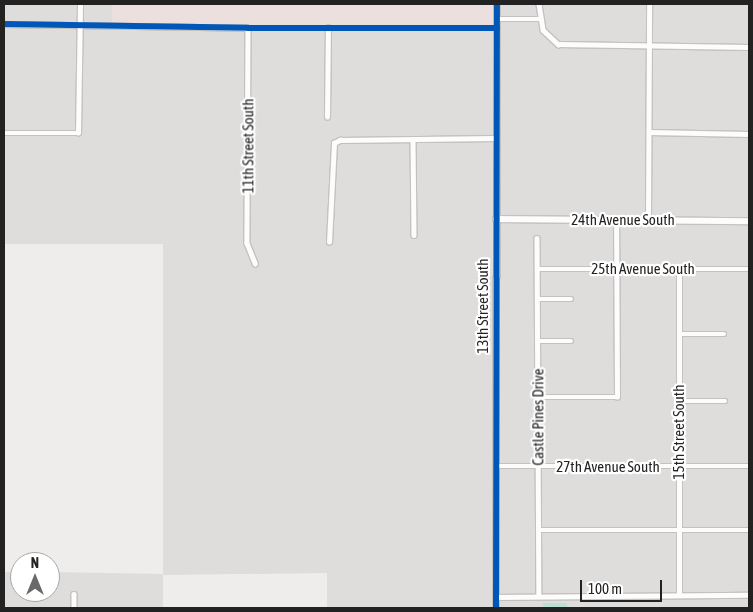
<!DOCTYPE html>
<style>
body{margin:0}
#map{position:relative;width:753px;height:612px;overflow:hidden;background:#efedeb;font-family:"Asap Condensed",sans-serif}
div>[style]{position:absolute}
.built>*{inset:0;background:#dedddc}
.commercial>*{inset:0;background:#ebe0de}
.pitch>*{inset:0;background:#bce0d1}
.roads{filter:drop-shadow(1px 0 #c3c2c1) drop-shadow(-1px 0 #c3c2c1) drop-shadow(0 1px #c3c2c1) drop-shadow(0 -1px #c3c2c1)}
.minor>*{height:4.5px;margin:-2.25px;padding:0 2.25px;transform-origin:2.25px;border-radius:2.25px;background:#fdfcfc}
.tertiary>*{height:5.5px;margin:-2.75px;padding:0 2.75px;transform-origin:2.75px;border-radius:2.75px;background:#fdfcfc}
.cycleway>*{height:6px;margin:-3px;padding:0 3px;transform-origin:3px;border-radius:3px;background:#0057b8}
span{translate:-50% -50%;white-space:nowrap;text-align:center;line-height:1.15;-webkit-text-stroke:4.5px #fff;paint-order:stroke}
.street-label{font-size:15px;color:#222}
.frame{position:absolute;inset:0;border:5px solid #222;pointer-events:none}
.north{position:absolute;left:10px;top:552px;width:50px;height:50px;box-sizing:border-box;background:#fff;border:1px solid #a7a7a7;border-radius:50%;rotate:0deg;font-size:14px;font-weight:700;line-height:20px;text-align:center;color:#222}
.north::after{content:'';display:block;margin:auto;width:18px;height:22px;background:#6a6968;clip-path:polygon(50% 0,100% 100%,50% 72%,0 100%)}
.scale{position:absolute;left:580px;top:580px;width:82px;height:22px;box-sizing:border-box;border:2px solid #222;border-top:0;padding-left:6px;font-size:15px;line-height:18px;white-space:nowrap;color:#222;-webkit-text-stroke:4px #fff;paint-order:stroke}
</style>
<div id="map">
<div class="built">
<i style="clip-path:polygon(4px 4px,112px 4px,112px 26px,497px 4px,749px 4px,749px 608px,327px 608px,327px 573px,163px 575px,163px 608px,4px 608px,4px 572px,20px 572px,20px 592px,50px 592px,50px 572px,163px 574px,163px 244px,4px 244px)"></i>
</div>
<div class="commercial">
<i style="clip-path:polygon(112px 4px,497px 4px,497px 28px,112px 26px)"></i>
</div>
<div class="pitch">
<i style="clip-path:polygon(543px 603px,567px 603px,567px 608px,543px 608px)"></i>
</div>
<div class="roads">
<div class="minor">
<i style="left:539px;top:4px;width:26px;rotate:81deg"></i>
<i style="left:543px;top:30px;width:21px;rotate:43deg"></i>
<i style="left:558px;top:44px;width:191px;rotate:0.9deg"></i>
<i style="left:496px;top:19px;width:43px"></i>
<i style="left:4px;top:24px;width:244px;rotate:0.9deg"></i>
<i style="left:248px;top:28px;width:249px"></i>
<i style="left:248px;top:28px;width:215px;rotate:90.3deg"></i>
<i style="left:247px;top:243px;width:22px;rotate:68deg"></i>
<i style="left:327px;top:117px;width:89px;rotate:-89.4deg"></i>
<i style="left:649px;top:132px;width:100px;rotate:1.1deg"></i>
<i style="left:4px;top:133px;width:74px"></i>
<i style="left:78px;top:133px;width:129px;rotate:-89.1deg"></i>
<i style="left:413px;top:139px;width:96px;rotate:89.4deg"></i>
<i style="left:648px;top:220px;width:216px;rotate:-89.7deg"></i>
<i style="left:537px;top:238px;width:358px;rotate:89.7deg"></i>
<i style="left:329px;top:242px;width:99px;rotate:-87.1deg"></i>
<i style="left:334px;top:143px;width:7px;rotate:-27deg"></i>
<i style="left:340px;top:140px;width:156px;rotate:-0.7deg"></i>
<i style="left:537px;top:269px;width:212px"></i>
<i style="left:537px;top:299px;width:34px"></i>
<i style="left:679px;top:334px;width:45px"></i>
<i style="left:538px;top:341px;width:33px"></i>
<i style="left:538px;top:397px;width:79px"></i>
<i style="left:617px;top:397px;width:177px;rotate:-90.3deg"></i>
<i style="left:679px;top:401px;width:46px"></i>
<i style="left:496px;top:466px;width:253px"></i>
<i style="left:538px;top:530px;width:211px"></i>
<i style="left:74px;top:594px;width:14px;rotate:90deg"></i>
<i style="left:679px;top:595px;width:325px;rotate:-90deg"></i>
<i style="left:496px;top:597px;width:253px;rotate:-0.5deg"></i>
</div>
<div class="tertiary">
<i style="left:496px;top:219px;width:253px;rotate:0.5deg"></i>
<i style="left:496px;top:608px;width:604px;rotate:-89.91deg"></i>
</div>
</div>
<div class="cycleway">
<i style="left:4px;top:24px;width:244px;rotate:0.9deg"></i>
<i style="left:248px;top:28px;width:249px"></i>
<i style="left:496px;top:608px;width:604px;rotate:-89.91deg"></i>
</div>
<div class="street-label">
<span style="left:248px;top:146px;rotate:-90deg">11th Street South</span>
<span style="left:623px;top:220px">24th Avenue South</span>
<span style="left:643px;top:269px">25th Avenue South</span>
<span style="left:483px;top:306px;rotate:-90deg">13th Street South</span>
<span style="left:538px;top:417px;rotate:-90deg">Castle Pines Drive</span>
<span style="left:679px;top:432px;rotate:-90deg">15th Street South</span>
<span style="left:608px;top:467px">27th Avenue South</span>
</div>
<div class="frame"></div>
<div class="north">N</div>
<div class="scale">100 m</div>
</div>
